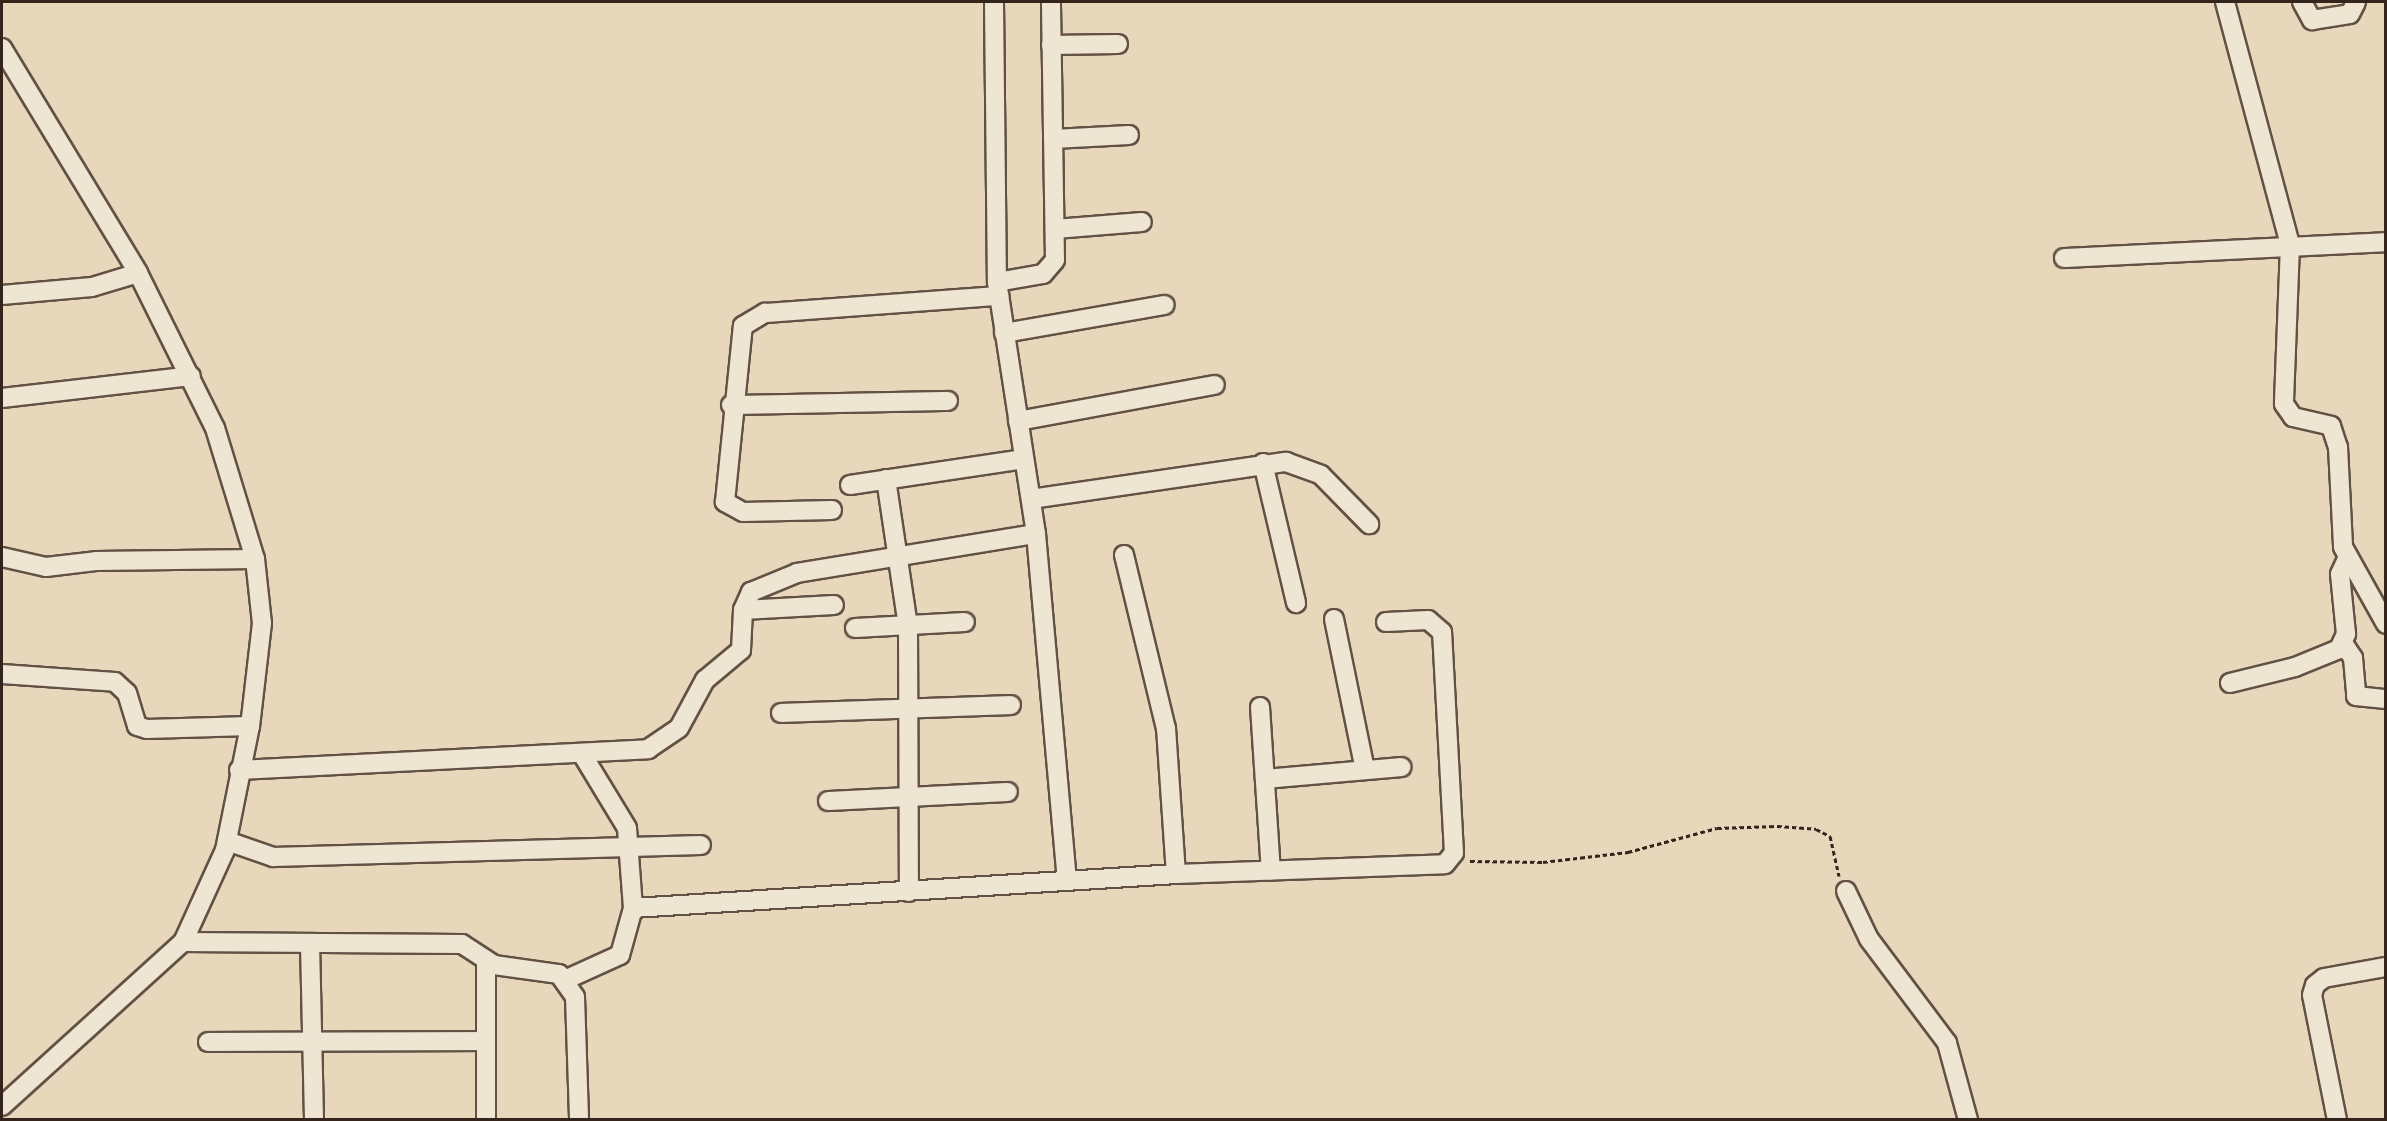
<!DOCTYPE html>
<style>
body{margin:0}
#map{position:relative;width:2387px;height:1121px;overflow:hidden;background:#e7d7bb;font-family:"Old Standard TT",serif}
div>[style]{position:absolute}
.path>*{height:3px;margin-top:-1.5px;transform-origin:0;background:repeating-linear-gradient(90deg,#35241c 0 4.5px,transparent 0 7.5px)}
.roads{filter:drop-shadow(2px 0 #625144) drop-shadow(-2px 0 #625144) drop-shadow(0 2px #625144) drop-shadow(0 -2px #625144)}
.minor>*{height:18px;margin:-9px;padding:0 9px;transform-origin:9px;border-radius:9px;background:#efe5d3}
span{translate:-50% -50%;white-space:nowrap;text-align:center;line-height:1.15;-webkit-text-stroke:4.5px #efe5d3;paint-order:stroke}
.frame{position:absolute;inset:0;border:3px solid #35241c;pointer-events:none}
</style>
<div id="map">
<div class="path">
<i style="left:1470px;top:861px;width:73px;rotate:0.8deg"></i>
<i style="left:1543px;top:862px;width:86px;rotate:-6.7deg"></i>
<i style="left:1628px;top:852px;width:92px;rotate:-15.1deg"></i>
<i style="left:1717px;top:828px;width:60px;rotate:-1.9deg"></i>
<i style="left:1777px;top:826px;width:39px;rotate:4deg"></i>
<i style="left:1816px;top:829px;width:16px;rotate:27deg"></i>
<i style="left:1830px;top:836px;width:41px;rotate:77.3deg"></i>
</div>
<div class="roads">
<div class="minor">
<i style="left:994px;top:2px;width:280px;rotate:89.4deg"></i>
<i style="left:997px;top:282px;width:255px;rotate:81.2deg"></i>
<i style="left:1036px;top:534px;width:348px;rotate:84.9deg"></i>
<i style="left:2225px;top:2px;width:252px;rotate:75deg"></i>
<i style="left:2290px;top:245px;width:159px;rotate:92.2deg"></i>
<i style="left:2284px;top:404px;width:16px;rotate:55deg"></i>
<i style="left:2293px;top:417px;width:39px;rotate:13deg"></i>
<i style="left:2331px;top:426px;width:22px;rotate:72deg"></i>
<i style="left:2338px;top:447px;width:100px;rotate:87.1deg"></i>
<i style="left:2343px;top:547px;width:88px;rotate:60.8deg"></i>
<i style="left:2302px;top:2px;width:21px;rotate:61deg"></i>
<i style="left:2312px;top:20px;width:38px;rotate:-9deg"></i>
<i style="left:2350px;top:14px;width:13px;rotate:-63deg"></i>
<i style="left:1051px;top:45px;width:67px;rotate:-0.9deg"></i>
<i style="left:2px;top:48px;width:263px;rotate:58.8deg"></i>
<i style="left:138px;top:273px;width:173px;rotate:63.6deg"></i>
<i style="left:215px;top:428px;width:137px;rotate:73deg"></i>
<i style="left:255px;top:559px;width:64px;rotate:83.8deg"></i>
<i style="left:262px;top:623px;width:104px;rotate:96.6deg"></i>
<i style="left:250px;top:726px;width:126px;rotate:101.4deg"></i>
<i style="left:225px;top:850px;width:101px;rotate:114.5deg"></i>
<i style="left:183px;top:942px;width:244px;rotate:137.8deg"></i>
<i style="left:1053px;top:139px;width:76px;rotate:-3deg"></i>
<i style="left:1055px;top:229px;width:87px;rotate:-4.6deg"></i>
<i style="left:2064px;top:258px;width:322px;rotate:-2.8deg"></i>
<i style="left:997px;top:282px;width:47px;rotate:-9.9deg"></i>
<i style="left:1043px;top:274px;width:18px;rotate:-49deg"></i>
<i style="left:1055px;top:260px;width:258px;rotate:-90.9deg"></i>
<i style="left:2px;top:295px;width:90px;rotate:-5.1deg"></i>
<i style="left:92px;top:287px;width:48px;rotate:-16.9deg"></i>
<i style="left:1004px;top:333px;width:163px;rotate:-9.9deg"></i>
<i style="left:2px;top:398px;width:190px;rotate:-6.6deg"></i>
<i style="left:731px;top:405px;width:217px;rotate:-1.1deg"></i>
<i style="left:1018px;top:421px;width:200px;rotate:-10.4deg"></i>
<i style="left:1263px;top:463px;width:144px;rotate:76.7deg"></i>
<i style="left:886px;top:479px;width:149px;rotate:81.5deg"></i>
<i style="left:908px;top:626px;width:266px;rotate:89.8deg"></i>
<i style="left:850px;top:485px;width:176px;rotate:-8.5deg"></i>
<i style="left:1031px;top:499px;width:258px;rotate:-8.3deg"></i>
<i style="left:1286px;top:462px;width:37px;rotate:20deg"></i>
<i style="left:1321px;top:475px;width:69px;rotate:45.6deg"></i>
<i style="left:832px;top:510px;width:89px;rotate:178.7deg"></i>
<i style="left:743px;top:512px;width:21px;rotate:-151deg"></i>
<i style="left:725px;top:502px;width:177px;rotate:-84.2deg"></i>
<i style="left:743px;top:326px;width:26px;rotate:-31deg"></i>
<i style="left:765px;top:313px;width:235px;rotate:-4.2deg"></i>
<i style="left:1124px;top:555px;width:178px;rotate:76.4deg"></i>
<i style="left:1166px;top:728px;width:146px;rotate:86.1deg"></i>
<i style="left:2px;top:557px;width:45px;rotate:12.8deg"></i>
<i style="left:46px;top:567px;width:50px;rotate:-6.8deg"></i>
<i style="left:96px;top:561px;width:159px;rotate:-0.7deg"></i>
<i style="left:743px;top:610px;width:91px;rotate:-3.1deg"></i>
<i style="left:1334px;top:619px;width:154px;rotate:78.4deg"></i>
<i style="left:855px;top:628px;width:110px;rotate:-3.1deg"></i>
<i style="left:2343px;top:643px;width:18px;rotate:56deg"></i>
<i style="left:2353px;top:658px;width:38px;rotate:85deg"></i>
<i style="left:2356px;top:696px;width:30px;rotate:6deg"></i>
<i style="left:2px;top:674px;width:113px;rotate:4deg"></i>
<i style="left:115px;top:682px;width:16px;rotate:43deg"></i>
<i style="left:127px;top:693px;width:34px;rotate:73deg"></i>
<i style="left:137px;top:726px;width:10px;rotate:17deg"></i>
<i style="left:147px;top:729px;width:103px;rotate:-1.7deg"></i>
<i style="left:2230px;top:683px;width:67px;rotate:-13.8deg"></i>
<i style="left:2295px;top:667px;width:48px;rotate:-22.2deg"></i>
<i style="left:2339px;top:649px;width:17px;rotate:-65deg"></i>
<i style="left:2346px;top:634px;width:60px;rotate:-95.7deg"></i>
<i style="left:2340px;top:574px;width:17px;rotate:-65deg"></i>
<i style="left:1260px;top:707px;width:164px;rotate:86.2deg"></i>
<i style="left:781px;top:713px;width:230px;rotate:-2deg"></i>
<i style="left:239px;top:770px;width:410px;rotate:-2.9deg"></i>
<i style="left:648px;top:749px;width:37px;rotate:-34deg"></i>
<i style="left:679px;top:728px;width:55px;rotate:-61.6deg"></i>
<i style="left:705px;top:680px;width:47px;rotate:-39.8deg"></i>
<i style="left:741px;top:650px;width:40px;rotate:-87.1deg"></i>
<i style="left:743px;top:610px;width:20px;rotate:-66deg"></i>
<i style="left:751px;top:592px;width:50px;rotate:-22.4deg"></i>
<i style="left:797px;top:573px;width:242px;rotate:-9.3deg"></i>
<i style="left:1265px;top:779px;width:137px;rotate:-5deg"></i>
<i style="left:828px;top:801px;width:180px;rotate:-2.9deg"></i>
<i style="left:227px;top:841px;width:49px;rotate:19.2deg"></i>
<i style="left:273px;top:857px;width:428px;rotate:-1.6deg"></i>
<i style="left:1846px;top:891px;width:53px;rotate:64.4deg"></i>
<i style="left:1869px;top:939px;width:130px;rotate:53.1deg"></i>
<i style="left:1947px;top:1043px;width:80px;rotate:74.7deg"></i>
<i style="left:633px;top:908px;width:544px;rotate:-3.58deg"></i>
<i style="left:1176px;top:874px;width:269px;rotate:-2.1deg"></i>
<i style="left:1445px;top:864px;width:14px;rotate:-51deg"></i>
<i style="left:1454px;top:853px;width:221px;rotate:-93.1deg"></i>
<i style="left:1442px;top:632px;width:18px;rotate:-139deg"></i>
<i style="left:1428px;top:620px;width:42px;rotate:177.3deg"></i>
<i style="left:183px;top:942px;width:279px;rotate:0.4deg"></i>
<i style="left:462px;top:944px;width:38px;rotate:33deg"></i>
<i style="left:494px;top:965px;width:66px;rotate:7.9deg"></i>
<i style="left:559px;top:974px;width:28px;rotate:55deg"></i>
<i style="left:575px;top:997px;width:123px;rotate:88.1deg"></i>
<i style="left:310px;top:943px;width:177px;rotate:88.7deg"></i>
<i style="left:567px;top:979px;width:58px;rotate:-24.4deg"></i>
<i style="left:620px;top:955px;width:49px;rotate:-74.5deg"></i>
<i style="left:633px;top:908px;width:80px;rotate:-94.3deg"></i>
<i style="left:627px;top:828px;width:87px;rotate:-121.3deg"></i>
<i style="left:208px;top:1042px;width:276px;rotate:-0.2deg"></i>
<i style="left:486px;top:1120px;width:160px;rotate:-90deg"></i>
<i style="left:2337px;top:1120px;width:127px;rotate:-101.3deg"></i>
<i style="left:2312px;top:995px;width:10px;rotate:-73deg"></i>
<i style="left:2315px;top:985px;width:11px;rotate:-38deg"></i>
<i style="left:2324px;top:978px;width:63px;rotate:-10.1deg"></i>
</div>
</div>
<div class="frame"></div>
</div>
